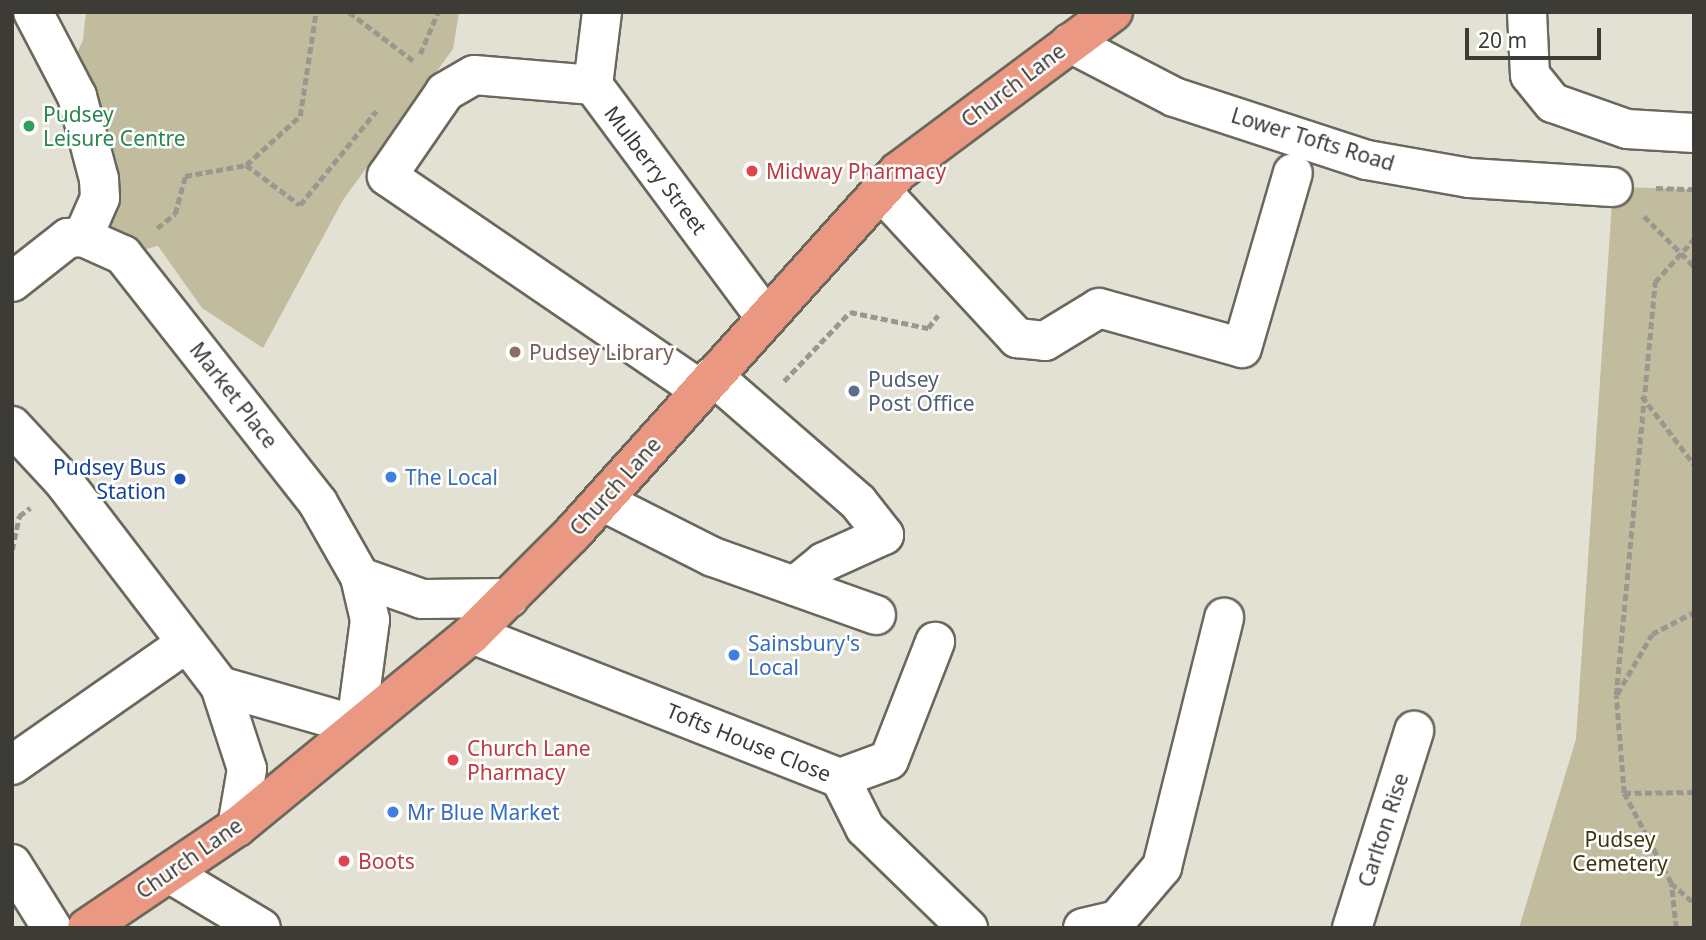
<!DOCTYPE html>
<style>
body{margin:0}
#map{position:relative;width:1706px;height:940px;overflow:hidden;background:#e3e1d3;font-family:"Noto Sans",sans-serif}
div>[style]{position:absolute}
.green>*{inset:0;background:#c1bc9e}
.path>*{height:4.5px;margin-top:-2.25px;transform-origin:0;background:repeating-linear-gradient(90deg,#99988e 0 7px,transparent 0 10.5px)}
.roads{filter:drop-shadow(2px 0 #6a685d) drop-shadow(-2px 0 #6a685d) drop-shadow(0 2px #6a685d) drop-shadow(0 -2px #6a685d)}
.minor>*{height:38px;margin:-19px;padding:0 19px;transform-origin:19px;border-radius:19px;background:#fff}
.major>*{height:38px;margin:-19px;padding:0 19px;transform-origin:19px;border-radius:19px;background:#eb9882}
.dots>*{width:19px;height:19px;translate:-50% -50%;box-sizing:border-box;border:4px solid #fff;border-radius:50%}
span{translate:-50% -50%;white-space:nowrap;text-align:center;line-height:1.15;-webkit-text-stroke:5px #fff;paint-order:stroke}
.street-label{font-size:21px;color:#3c3b36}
.leisure-label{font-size:21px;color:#27864d}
.left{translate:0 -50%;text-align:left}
.health-label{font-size:21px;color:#be3a42}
.education-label{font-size:21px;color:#785e54}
.service-label{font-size:21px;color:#4e5e75}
.transit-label{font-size:21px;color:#164399}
.right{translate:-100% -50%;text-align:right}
.shop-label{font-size:21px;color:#366cbe}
.park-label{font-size:21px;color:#3c350c}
.frame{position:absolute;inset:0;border:14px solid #3c3b36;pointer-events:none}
.scale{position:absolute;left:1465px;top:28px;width:136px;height:32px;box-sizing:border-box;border:4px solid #3c3b36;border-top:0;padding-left:9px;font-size:21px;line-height:24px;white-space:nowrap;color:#3c3b36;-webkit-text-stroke:5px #fff;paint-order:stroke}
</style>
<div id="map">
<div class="green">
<i style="clip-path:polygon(86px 12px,459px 12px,453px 49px,343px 200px,263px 348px,202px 308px,158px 246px,123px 255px,93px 219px,66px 78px,83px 40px)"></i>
<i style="clip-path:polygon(1613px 187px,1694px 189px,1694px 928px,1519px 928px,1576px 739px)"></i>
</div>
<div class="path">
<i style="left:349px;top:12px;width:83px;rotate:37.1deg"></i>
<i style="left:420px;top:54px;width:46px;rotate:-66.8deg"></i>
<i style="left:246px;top:165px;width:67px;rotate:36.5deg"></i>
<i style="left:300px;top:205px;width:121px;rotate:-51deg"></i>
<i style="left:1656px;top:188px;width:38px;rotate:2deg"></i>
<i style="left:1644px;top:216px;width:71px;rotate:45deg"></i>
<i style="left:157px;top:228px;width:23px;rotate:-38deg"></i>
<i style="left:175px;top:214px;width:39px;rotate:-75deg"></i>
<i style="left:185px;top:176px;width:62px;rotate:-10.2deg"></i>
<i style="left:246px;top:165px;width:73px;rotate:-42.2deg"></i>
<i style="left:300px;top:116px;width:105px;rotate:-81.3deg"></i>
<i style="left:784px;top:381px;width:95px;rotate:-46.3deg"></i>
<i style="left:850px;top:312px;width:80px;rotate:11.6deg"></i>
<i style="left:928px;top:328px;width:16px;rotate:-52deg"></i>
<i style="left:1642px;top:396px;width:86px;rotate:52.6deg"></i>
<i style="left:12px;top:550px;width:35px;rotate:-78deg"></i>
<i style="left:19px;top:516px;width:14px;rotate:-36deg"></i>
<i style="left:1617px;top:694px;width:69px;rotate:-59.7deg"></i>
<i style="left:1652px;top:634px;width:47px;rotate:-27.6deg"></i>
<i style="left:1624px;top:793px;width:98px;rotate:-94.7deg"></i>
<i style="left:1616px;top:695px;width:415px;rotate:-84.6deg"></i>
<i style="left:1655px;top:282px;width:58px;rotate:-47.8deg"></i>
<i style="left:1671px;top:883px;width:30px;rotate:41deg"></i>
<i style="left:1676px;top:928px;width:45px;rotate:-96.3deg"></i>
<i style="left:1671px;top:883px;width:102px;rotate:-117.6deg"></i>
<i style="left:1624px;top:793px;width:70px;rotate:-0.8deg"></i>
</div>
<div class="roads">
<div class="minor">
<i style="left:33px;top:12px;width:95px;rotate:62.4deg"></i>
<i style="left:77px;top:96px;width:86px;rotate:75.2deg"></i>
<i style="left:99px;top:179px;width:19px;rotate:87deg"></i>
<i style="left:100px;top:198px;width:43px;rotate:113.6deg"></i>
<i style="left:602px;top:12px;width:74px;rotate:97deg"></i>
<i style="left:593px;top:85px;width:285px;rotate:53.4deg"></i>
<i style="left:1527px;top:12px;width:63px;rotate:87.3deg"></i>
<i style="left:1530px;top:75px;width:36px;rotate:51deg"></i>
<i style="left:1553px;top:103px;width:78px;rotate:19.4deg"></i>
<i style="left:1627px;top:129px;width:67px;rotate:3.4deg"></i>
<i style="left:1070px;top:43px;width:117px;rotate:27.4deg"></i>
<i style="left:1174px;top:97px;width:203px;rotate:18.1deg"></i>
<i style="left:1367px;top:160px;width:104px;rotate:10deg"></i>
<i style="left:1469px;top:178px;width:144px;rotate:3.6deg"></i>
<i style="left:593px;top:85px;width:119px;rotate:-175.2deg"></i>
<i style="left:474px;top:75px;width:34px;rotate:150deg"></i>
<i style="left:445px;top:92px;width:102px;rotate:124.6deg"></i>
<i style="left:387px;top:176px;width:380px;rotate:34.3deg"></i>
<i style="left:880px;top:190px;width:202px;rotate:47.2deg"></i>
<i style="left:1017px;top:338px;width:28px;rotate:6deg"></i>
<i style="left:1045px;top:341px;width:63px;rotate:-31.4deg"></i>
<i style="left:1099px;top:308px;width:148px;rotate:15.6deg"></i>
<i style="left:1242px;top:348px;width:182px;rotate:-73.8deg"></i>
<i style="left:12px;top:282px;width:71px;rotate:-38.2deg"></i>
<i style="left:68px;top:238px;width:15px;rotate:-4deg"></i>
<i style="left:83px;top:237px;width:44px;rotate:24.2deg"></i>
<i style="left:123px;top:255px;width:315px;rotate:51.8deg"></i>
<i style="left:318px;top:503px;width:85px;rotate:60.4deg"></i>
<i style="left:360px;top:577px;width:44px;rotate:76.9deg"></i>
<i style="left:370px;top:620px;width:106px;rotate:97.6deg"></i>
<i style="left:356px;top:725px;width:141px;rotate:-164deg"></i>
<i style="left:713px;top:376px;width:192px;rotate:41deg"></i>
<i style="left:858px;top:502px;width:42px;rotate:51.8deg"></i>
<i style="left:884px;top:535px;width:66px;rotate:155.8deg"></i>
<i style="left:824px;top:562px;width:38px;rotate:141deg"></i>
<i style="left:12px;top:426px;width:76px;rotate:47.1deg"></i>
<i style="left:64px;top:482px;width:257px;rotate:52.6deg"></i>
<i style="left:220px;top:686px;width:87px;rotate:72deg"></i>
<i style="left:247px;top:769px;width:59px;rotate:99.8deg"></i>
<i style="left:602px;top:501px;width:124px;rotate:26.8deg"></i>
<i style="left:713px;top:557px;width:173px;rotate:19.6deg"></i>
<i style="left:360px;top:577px;width:66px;rotate:19.5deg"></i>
<i style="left:422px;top:599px;width:87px;rotate:-0.7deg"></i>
<i style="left:472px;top:634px;width:395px;rotate:21.4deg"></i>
<i style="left:840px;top:778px;width:56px;rotate:63.4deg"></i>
<i style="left:865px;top:828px;width:144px;rotate:44.2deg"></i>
<i style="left:12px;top:765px;width:210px;rotate:-34.9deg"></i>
<i style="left:840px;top:778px;width:52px;rotate:-20.2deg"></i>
<i style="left:889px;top:760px;width:127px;rotate:-68.7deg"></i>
<i style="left:12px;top:864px;width:75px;rotate:58deg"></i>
<i style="left:169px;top:873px;width:107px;rotate:30.9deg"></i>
<i style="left:1083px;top:928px;width:35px;rotate:-13deg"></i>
<i style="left:1117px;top:920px;width:70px;rotate:-49.7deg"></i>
<i style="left:1162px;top:867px;width:257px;rotate:-76deg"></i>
<i style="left:1352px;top:928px;width:207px;rotate:-72.5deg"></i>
</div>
<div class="major">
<i style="left:87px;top:928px;width:181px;rotate:-34deg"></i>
<i style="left:237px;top:827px;width:304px;rotate:-39.4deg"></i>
<i style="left:472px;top:634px;width:141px;rotate:-45deg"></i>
<i style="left:572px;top:534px;width:487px;rotate:-48deg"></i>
<i style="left:898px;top:172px;width:268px;rotate:-36.7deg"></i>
</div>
</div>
<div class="dots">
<i style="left:29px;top:126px;background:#2e9e5b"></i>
<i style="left:752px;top:171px;background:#e0444e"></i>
<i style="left:515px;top:352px;background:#8d6e63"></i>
<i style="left:854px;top:391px;background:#5c6f8a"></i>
<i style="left:391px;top:477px;background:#3f7fe0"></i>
<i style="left:180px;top:479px;background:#1a4fb4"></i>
<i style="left:734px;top:655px;background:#3f7fe0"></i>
<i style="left:453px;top:760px;background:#e0444e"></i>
<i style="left:393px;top:812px;background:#3f7fe0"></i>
<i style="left:344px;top:861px;background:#e0444e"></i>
</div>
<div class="street-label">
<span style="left:1013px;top:85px;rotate:-37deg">Church Lane</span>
<span style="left:1313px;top:139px;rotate:17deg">Lower Tofts Road</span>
<span style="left:656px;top:170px;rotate:53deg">Mulberry Street</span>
<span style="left:234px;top:395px;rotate:52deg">Market Place</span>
<span style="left:615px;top:486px;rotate:-48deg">Church Lane</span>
<span style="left:749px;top:742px;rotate:22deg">Tofts House Close</span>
<span style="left:1383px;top:830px;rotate:-72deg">Carlton Rise</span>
<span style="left:189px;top:858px;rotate:-35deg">Church Lane</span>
</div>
<div class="leisure-label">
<span class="left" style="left:43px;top:126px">Pudsey<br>Leisure Centre</span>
</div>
<div class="health-label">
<span class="left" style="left:766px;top:171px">Midway Pharmacy</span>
<span class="left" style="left:467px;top:760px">Church Lane<br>Pharmacy</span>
<span class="left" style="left:358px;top:861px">Boots</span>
</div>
<div class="education-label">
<span class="left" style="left:529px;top:352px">Pudsey Library</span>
</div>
<div class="service-label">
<span class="left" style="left:868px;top:391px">Pudsey<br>Post Office</span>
</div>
<div class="transit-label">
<span class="right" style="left:166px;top:479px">Pudsey Bus<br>Station</span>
</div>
<div class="shop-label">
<span class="left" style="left:405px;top:477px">The Local</span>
<span class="left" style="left:748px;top:655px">Sainsbury's<br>Local</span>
<span class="left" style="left:407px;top:812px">Mr Blue Market</span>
</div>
<div class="park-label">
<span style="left:1620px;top:851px">Pudsey<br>Cemetery</span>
</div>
<div class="frame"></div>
<div class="scale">20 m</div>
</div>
